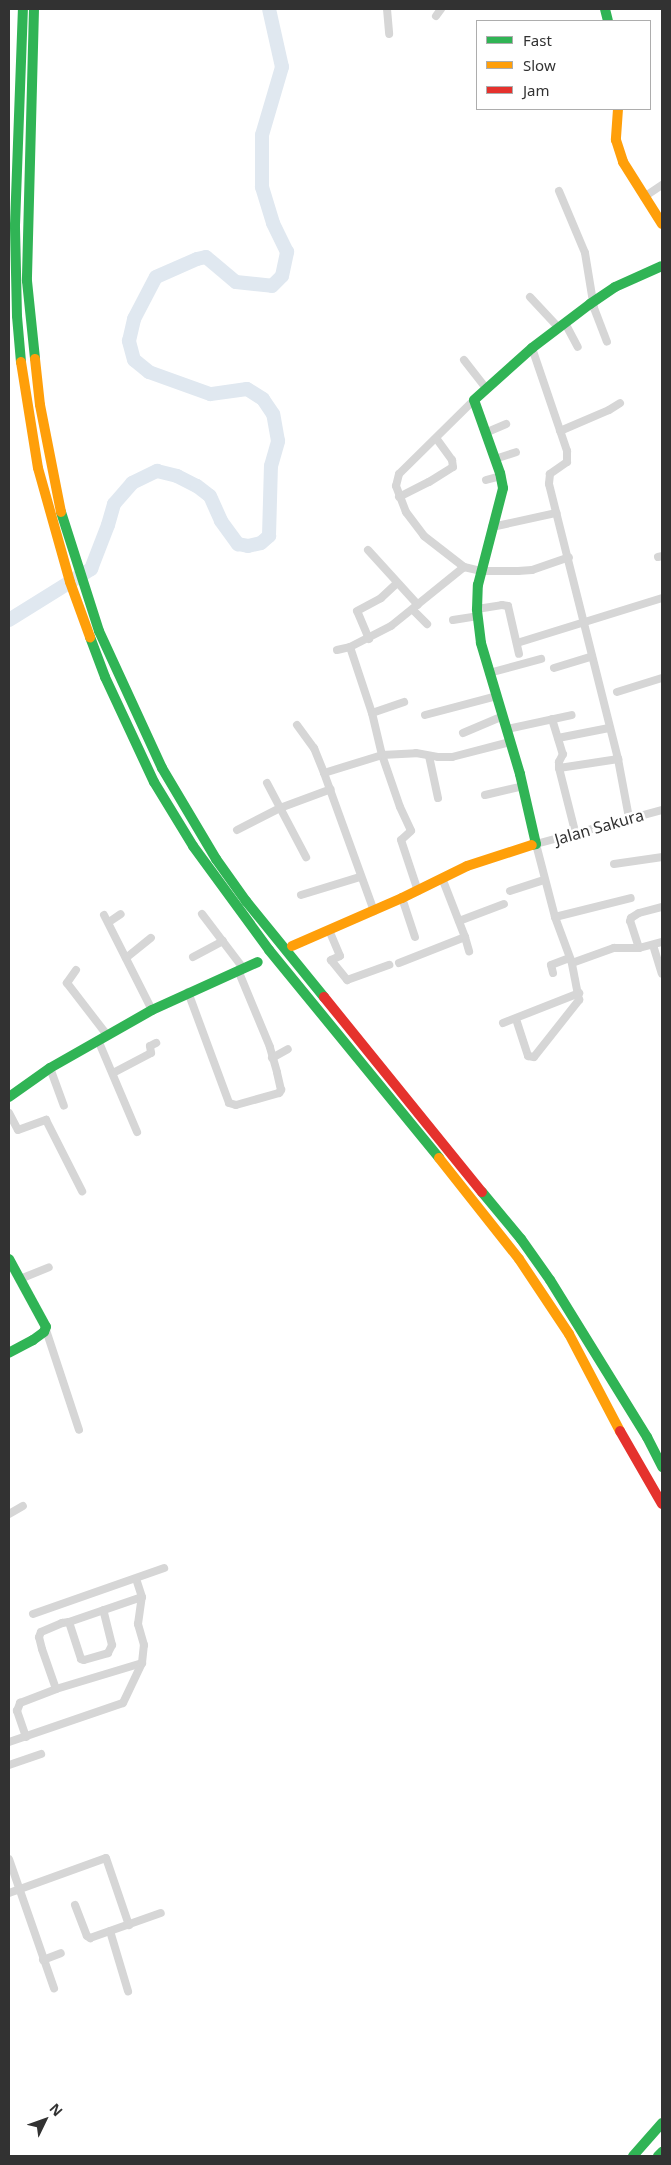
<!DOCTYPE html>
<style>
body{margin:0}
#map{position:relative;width:671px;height:2165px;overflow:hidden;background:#fff;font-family:"Noto Sans",sans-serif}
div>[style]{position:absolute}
.river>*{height:14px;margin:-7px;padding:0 7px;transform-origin:7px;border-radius:7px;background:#e0e8f0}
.street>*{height:8px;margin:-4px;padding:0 4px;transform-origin:4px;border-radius:4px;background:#d6d6d6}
.fast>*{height:10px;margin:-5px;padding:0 5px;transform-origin:5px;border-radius:5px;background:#30b455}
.slow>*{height:10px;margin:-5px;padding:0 5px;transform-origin:5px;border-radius:5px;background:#ff9f0a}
.jam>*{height:10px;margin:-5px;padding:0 5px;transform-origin:5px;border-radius:5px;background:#e5322d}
span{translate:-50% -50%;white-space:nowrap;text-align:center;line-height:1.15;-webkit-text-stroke:5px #fff;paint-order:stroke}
.street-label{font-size:16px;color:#323232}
.frame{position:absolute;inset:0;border:10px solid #323232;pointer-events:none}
.legend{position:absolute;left:476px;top:20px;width:175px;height:90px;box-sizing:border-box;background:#fff;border:1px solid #adadad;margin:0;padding:6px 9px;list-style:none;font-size:15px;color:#323232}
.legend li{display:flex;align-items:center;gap:10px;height:25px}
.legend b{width:25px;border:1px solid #adadad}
.north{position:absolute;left:20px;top:2095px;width:50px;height:50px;-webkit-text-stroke:4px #fff;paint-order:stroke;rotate:48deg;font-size:14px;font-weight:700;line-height:20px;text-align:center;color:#323232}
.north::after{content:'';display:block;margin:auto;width:18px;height:22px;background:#323232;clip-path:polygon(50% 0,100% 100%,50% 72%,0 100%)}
</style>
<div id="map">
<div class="river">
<i style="left:9px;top:620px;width:97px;rotate:-31.9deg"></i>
<i style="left:91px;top:569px;width:47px;rotate:-68.9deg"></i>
<i style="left:108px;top:525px;width:22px;rotate:-74deg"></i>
<i style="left:114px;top:504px;width:28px;rotate:-49deg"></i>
<i style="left:132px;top:483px;width:28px;rotate:-26deg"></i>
<i style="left:157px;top:471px;width:21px;rotate:14deg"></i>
<i style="left:177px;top:476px;width:22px;rotate:27deg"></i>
<i style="left:197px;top:486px;width:16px;rotate:38deg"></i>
<i style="left:210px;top:496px;width:27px;rotate:66deg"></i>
<i style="left:221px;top:521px;width:29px;rotate:54deg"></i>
<i style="left:238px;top:544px;width:10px;rotate:11deg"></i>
<i style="left:248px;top:546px;width:13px;rotate:-13deg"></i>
<i style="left:261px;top:543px;width:11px;rotate:-41deg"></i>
<i style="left:269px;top:536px;width:70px;rotate:-88.4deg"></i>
<i style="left:271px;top:466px;width:26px;rotate:-74deg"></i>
<i style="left:278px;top:441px;width:27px;rotate:-100deg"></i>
<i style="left:273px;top:414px;width:18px;rotate:-124deg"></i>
<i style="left:263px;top:399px;width:19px;rotate:-148deg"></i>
<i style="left:247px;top:389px;width:37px;rotate:172deg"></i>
<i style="left:210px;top:394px;width:65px;rotate:-160.2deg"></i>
<i style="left:149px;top:372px;width:19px;rotate:-141deg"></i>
<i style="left:134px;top:360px;width:20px;rotate:-105deg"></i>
<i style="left:129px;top:341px;width:23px;rotate:-77deg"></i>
<i style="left:134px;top:319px;width:47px;rotate:-62.4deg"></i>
<i style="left:156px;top:277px;width:45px;rotate:-23.7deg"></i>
<i style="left:197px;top:259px;width:9px;rotate:-13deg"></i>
<i style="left:206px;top:257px;width:39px;rotate:40deg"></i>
<i style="left:236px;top:282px;width:36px;rotate:6deg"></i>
<i style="left:272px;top:286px;width:14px;rotate:-45deg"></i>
<i style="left:282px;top:276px;width:25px;rotate:-78deg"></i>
<i style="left:287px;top:252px;width:32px;rotate:-116deg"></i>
<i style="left:273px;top:223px;width:38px;rotate:-107deg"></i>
<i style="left:262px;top:187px;width:52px;rotate:-90deg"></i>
<i style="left:262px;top:135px;width:71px;rotate:-73.6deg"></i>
<i style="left:282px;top:67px;width:59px;rotate:-102.6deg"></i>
</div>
<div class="street">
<i style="left:387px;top:9px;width:25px;rotate:85deg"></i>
<i style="left:436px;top:16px;width:9px;rotate:-54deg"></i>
<i style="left:559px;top:191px;width:67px;rotate:67.2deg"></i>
<i style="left:585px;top:253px;width:56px;rotate:80.7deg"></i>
<i style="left:594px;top:308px;width:36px;rotate:69deg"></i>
<i style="left:644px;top:197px;width:22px;rotate:-34deg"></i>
<i style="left:530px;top:297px;width:42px;rotate:46.9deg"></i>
<i style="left:565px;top:323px;width:27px;rotate:62deg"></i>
<i style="left:532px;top:348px;width:109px;rotate:71.2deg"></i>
<i style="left:567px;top:451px;width:11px;rotate:90deg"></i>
<i style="left:567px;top:462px;width:21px;rotate:145deg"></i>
<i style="left:550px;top:474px;width:10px;rotate:96deg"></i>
<i style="left:549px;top:484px;width:284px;rotate:75.9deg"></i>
<i style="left:618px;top:759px;width:60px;rotate:79.4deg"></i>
<i style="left:464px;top:360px;width:36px;rotate:52deg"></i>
<i style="left:474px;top:400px;width:105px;rotate:135.4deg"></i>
<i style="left:399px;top:474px;width:12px;rotate:104deg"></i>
<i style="left:396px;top:486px;width:28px;rotate:69deg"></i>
<i style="left:406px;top:512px;width:30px;rotate:53deg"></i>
<i style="left:424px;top:536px;width:51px;rotate:37.8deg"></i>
<i style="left:464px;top:567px;width:17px;rotate:13deg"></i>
<i style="left:481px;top:571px;width:37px"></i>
<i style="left:518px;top:571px;width:14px;rotate:-4deg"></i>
<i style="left:532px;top:570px;width:39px;rotate:-19deg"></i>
<i style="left:560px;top:431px;width:53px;rotate:-23.2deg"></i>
<i style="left:609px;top:410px;width:13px;rotate:-32deg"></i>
<i style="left:485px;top:433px;width:23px;rotate:-23deg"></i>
<i style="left:495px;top:459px;width:22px;rotate:-18deg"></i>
<i style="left:486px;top:480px;width:16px;rotate:-15deg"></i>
<i style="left:399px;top:497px;width:34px;rotate:-27deg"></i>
<i style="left:429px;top:482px;width:28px;rotate:-32deg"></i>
<i style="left:453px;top:467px;width:7px;rotate:-98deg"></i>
<i style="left:452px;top:460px;width:27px;rotate:-126deg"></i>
<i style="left:492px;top:527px;width:66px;rotate:-12.3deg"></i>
<i style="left:368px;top:550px;width:74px;rotate:47.7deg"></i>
<i style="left:658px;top:557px;width:4px;rotate:-14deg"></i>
<i style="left:477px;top:609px;width:25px;rotate:-9deg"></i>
<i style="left:502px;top:605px;width:6px;rotate:9deg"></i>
<i style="left:508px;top:606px;width:49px;rotate:77.1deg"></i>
<i style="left:413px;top:610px;width:20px;rotate:45deg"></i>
<i style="left:453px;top:620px;width:25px;rotate:-9deg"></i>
<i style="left:369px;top:639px;width:30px;rotate:-113deg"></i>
<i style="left:357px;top:611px;width:27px;rotate:-28deg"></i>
<i style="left:381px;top:598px;width:22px;rotate:-43deg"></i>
<i style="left:517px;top:643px;width:152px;rotate:-17.2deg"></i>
<i style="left:350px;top:647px;width:70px;rotate:71.6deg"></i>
<i style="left:372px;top:713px;width:43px;rotate:76.6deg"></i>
<i style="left:382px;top:755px;width:55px;rotate:70.9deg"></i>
<i style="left:400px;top:807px;width:26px;rotate:65deg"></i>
<i style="left:411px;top:831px;width:13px;rotate:138deg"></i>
<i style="left:401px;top:840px;width:54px;rotate:71.6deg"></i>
<i style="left:337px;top:650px;width:13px;rotate:-13deg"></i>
<i style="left:350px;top:647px;width:46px;rotate:-27.1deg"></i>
<i style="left:391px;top:626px;width:94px;rotate:-38.9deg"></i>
<i style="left:554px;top:668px;width:39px;rotate:-17deg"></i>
<i style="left:489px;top:673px;width:54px;rotate:-15.1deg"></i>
<i style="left:617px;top:692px;width:47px;rotate:-17.3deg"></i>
<i style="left:372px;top:713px;width:34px;rotate:-19deg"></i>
<i style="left:425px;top:715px;width:74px;rotate:-14.8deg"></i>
<i style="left:552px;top:719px;width:37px;rotate:73deg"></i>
<i style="left:563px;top:754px;width:9px;rotate:117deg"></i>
<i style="left:559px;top:762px;width:6px;rotate:90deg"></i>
<i style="left:559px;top:768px;width:69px;rotate:75.8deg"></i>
<i style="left:297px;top:725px;width:29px;rotate:54deg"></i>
<i style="left:314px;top:748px;width:27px;rotate:68deg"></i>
<i style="left:324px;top:773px;width:147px;rotate:70.1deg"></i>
<i style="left:507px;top:729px;width:66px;rotate:-12.2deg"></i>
<i style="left:463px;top:733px;width:43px;rotate:-23deg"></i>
<i style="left:558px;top:738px;width:52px;rotate:-11.1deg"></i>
<i style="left:429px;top:756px;width:43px;rotate:77.9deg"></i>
<i style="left:559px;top:768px;width:60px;rotate:-8.7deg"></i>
<i style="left:324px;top:773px;width:61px;rotate:-17.2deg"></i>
<i style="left:382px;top:755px;width:34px;rotate:-3deg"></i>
<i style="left:416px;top:753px;width:22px;rotate:10deg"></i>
<i style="left:438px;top:757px;width:14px"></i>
<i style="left:452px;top:757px;width:60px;rotate:-14.5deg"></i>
<i style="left:267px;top:783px;width:84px;rotate:62.2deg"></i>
<i style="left:485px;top:795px;width:39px;rotate:-13deg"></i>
<i style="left:237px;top:830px;width:48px;rotate:-27.1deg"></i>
<i style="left:280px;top:808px;width:54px;rotate:-20.4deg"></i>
<i style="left:614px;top:864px;width:49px;rotate:-8.3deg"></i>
<i style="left:510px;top:891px;width:36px;rotate:-18deg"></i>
<i style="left:301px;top:895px;width:62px;rotate:-17deg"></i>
<i style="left:402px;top:898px;width:41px;rotate:71.6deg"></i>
<i style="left:202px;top:914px;width:68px;rotate:52.8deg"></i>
<i style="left:104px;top:915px;width:106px;rotate:63.2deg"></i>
<i style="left:555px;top:917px;width:78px;rotate:-14deg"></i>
<i style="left:459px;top:921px;width:48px;rotate:-20.7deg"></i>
<i style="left:109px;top:922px;width:14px;rotate:-34deg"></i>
<i style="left:329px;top:930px;width:28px;rotate:67deg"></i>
<i style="left:340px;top:956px;width:10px;rotate:156deg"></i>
<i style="left:331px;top:960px;width:26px;rotate:51deg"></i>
<i style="left:347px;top:980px;width:45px;rotate:-19.7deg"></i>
<i style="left:465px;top:937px;width:15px;rotate:74deg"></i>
<i style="left:653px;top:945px;width:30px;rotate:73deg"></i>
<i style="left:639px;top:948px;width:28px;rotate:-108deg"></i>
<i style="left:630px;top:921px;width:3px;rotate:-72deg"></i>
<i style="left:631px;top:918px;width:9px;rotate:-32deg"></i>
<i style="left:639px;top:913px;width:24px;rotate:-15deg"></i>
<i style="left:193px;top:957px;width:34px;rotate:-28deg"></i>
<i style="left:126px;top:958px;width:32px;rotate:-39deg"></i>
<i style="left:399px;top:963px;width:71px;rotate:-21.5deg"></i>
<i style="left:465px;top:937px;width:63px;rotate:-111.3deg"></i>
<i style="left:572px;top:963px;width:45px;rotate:-19.7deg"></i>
<i style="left:614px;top:948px;width:25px"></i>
<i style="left:639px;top:948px;width:24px;rotate:-15deg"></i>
<i style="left:76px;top:970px;width:16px;rotate:125deg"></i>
<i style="left:67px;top:983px;width:66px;rotate:52.4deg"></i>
<i style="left:553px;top:973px;width:8px;rotate:-104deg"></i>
<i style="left:551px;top:965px;width:19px;rotate:-21deg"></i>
<i style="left:188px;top:992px;width:118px;rotate:69.7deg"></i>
<i style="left:229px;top:1103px;width:7px;rotate:16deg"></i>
<i style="left:236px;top:1105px;width:45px;rotate:-15.6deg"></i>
<i style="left:279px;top:1093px;width:4px;rotate:-56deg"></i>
<i style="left:281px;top:1090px;width:18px;rotate:-103deg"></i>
<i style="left:277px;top:1072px;width:26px;rotate:-106deg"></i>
<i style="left:270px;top:1047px;width:83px;rotate:-112.6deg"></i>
<i style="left:516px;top:1019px;width:39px;rotate:72deg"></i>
<i style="left:528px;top:1056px;width:6px;rotate:9deg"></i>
<i style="left:534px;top:1057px;width:73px;rotate:-51.7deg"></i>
<i style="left:579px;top:1000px;width:38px;rotate:-101deg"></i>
<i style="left:572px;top:963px;width:49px;rotate:-110.3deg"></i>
<i style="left:555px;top:917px;width:75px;rotate:-104.6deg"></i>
<i style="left:536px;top:844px;width:131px;rotate:-15.1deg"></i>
<i style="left:503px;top:1023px;width:82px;rotate:-21.5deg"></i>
<i style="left:98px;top:1040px;width:100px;rotate:67deg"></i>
<i style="left:272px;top:1058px;width:18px;rotate:-29deg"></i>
<i style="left:50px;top:1068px;width:40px;rotate:69.8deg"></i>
<i style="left:113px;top:1073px;width:43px;rotate:-27.8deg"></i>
<i style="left:151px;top:1053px;width:7px;rotate:-98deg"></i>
<i style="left:150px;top:1046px;width:7px;rotate:-27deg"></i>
<i style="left:9px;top:1113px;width:19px;rotate:62deg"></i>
<i style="left:18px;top:1130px;width:30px;rotate:-20deg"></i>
<i style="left:46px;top:1120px;width:80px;rotate:63.1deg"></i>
<i style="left:20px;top:1279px;width:31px;rotate:-22deg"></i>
<i style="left:46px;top:1330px;width:105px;rotate:71.7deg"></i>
<i style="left:9px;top:1514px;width:16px;rotate:-30deg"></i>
<i style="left:33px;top:1614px;width:139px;rotate:-19.3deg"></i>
<i style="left:69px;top:1622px;width:39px;rotate:72deg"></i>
<i style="left:81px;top:1659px;width:3px;rotate:18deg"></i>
<i style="left:84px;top:1660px;width:25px;rotate:-16deg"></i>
<i style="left:108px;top:1653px;width:9px;rotate:-63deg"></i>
<i style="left:112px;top:1645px;width:36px;rotate:-104deg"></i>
<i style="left:56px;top:1689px;width:42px;rotate:-109.3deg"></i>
<i style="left:42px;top:1649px;width:12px;rotate:-104deg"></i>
<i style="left:39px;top:1637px;width:5px;rotate:-68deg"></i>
<i style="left:41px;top:1632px;width:23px;rotate:-23deg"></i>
<i style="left:62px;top:1623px;width:7px;rotate:-8deg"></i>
<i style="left:69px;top:1622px;width:77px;rotate:-18.9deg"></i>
<i style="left:26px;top:1737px;width:28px;rotate:-109deg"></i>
<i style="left:17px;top:1711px;width:9px;rotate:-69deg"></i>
<i style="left:20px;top:1703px;width:39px;rotate:-21deg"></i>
<i style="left:56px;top:1689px;width:90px;rotate:-16.8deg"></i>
<i style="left:9px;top:1742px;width:120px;rotate:-18.9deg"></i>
<i style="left:123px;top:1703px;width:44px;rotate:-64.6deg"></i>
<i style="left:142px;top:1663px;width:18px;rotate:-84deg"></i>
<i style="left:144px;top:1645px;width:22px;rotate:-106deg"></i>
<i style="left:138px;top:1624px;width:27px;rotate:-82deg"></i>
<i style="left:142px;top:1597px;width:19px;rotate:-108deg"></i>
<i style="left:9px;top:1765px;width:34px;rotate:-19deg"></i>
<i style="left:9px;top:1859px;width:137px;rotate:70.8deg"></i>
<i style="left:9px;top:1893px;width:103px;rotate:-19.8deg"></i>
<i style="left:106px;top:1858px;width:71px;rotate:71.1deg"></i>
<i style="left:75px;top:1905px;width:33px;rotate:69deg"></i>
<i style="left:87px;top:1936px;width:4px;rotate:34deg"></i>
<i style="left:90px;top:1938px;width:75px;rotate:-19.4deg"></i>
<i style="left:110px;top:1931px;width:63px;rotate:73.3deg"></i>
<i style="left:43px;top:1960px;width:19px;rotate:-21deg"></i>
</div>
<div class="fast">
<i style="left:34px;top:9px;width:272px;rotate:91.5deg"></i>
<i style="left:27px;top:281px;width:78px;rotate:84.1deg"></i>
<i style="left:605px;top:9px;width:12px;rotate:76deg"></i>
<i style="left:21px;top:362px;width:46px;rotate:-95deg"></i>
<i style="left:17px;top:316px;width:91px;rotate:-91.3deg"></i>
<i style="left:15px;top:225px;width:216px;rotate:-87.9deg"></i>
<i style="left:61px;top:512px;width:125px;rotate:72.3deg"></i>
<i style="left:99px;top:631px;width:151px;rotate:65.3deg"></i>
<i style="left:162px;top:768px;width:106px;rotate:59.3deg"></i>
<i style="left:216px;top:859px;width:52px;rotate:54.5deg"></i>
<i style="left:246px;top:901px;width:124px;rotate:50.9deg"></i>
<i style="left:90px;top:637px;width:43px;rotate:69.4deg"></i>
<i style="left:105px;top:677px;width:116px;rotate:65deg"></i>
<i style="left:154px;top:782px;width:75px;rotate:58.6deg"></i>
<i style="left:193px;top:846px;width:129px;rotate:53.8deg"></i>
<i style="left:269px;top:950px;width:269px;rotate:50.7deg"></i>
<i style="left:532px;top:845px;width:4px;rotate:-14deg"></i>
<i style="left:536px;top:844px;width:72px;rotate:-102.9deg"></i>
<i style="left:520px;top:774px;width:137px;rotate:-106.6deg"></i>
<i style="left:481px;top:643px;width:34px;rotate:-97deg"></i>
<i style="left:477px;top:609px;width:24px;rotate:-88deg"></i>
<i style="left:478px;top:585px;width:100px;rotate:-75.5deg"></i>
<i style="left:503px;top:488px;width:15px;rotate:-101deg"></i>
<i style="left:500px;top:473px;width:77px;rotate:-109.6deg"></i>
<i style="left:474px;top:400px;width:78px;rotate:-41.9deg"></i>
<i style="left:532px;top:348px;width:73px;rotate:-37.2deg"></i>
<i style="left:590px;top:304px;width:30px;rotate:-34deg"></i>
<i style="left:615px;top:287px;width:51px;rotate:-24.1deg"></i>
<i style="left:9px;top:1097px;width:50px;rotate:-35.3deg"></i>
<i style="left:50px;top:1068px;width:117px;rotate:-29.6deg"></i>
<i style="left:152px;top:1010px;width:116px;rotate:-24.4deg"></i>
<i style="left:482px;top:1192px;width:61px;rotate:50.3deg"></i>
<i style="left:521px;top:1239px;width:50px;rotate:54.7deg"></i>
<i style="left:550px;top:1280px;width:185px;rotate:58.3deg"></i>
<i style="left:647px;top:1437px;width:34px;rotate:63deg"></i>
<i style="left:9px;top:1259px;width:77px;rotate:61.4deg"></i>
<i style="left:46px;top:1327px;width:5px;rotate:112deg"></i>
<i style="left:44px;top:1332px;width:14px;rotate:144deg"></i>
<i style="left:33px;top:1340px;width:27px;rotate:152deg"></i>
<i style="left:633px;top:2156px;width:44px;rotate:-48.7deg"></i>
<i style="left:658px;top:2156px;width:6px;rotate:-45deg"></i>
</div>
<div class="slow">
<i style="left:618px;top:109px;width:31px;rotate:94deg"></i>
<i style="left:616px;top:140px;width:23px;rotate:72deg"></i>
<i style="left:623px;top:162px;width:73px;rotate:57.8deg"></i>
<i style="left:35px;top:359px;width:46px;rotate:83.8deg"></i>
<i style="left:40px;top:405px;width:109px;rotate:78.9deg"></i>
<i style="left:21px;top:362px;width:107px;rotate:80.9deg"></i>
<i style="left:38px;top:468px;width:118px;rotate:74.3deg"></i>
<i style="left:70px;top:582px;width:59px;rotate:70deg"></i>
<i style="left:292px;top:946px;width:120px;rotate:-23.6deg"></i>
<i style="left:402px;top:898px;width:72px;rotate:-26.2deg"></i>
<i style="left:467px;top:866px;width:68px;rotate:-17.9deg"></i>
<i style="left:439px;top:1158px;width:129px;rotate:51.6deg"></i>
<i style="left:519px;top:1259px;width:90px;rotate:56.3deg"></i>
<i style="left:569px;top:1334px;width:110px;rotate:62.3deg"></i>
</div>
<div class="jam">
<i style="left:324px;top:997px;width:251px;rotate:51deg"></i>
<i style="left:620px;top:1431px;width:84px;rotate:60.1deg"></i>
</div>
<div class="street-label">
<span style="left:599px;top:827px;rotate:-16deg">Jalan Sakura</span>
</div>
<div class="frame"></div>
<ul class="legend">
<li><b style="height:6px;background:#30b455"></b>Fast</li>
<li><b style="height:6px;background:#ff9f0a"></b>Slow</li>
<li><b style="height:6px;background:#e5322d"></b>Jam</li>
</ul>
<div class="north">N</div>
</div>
